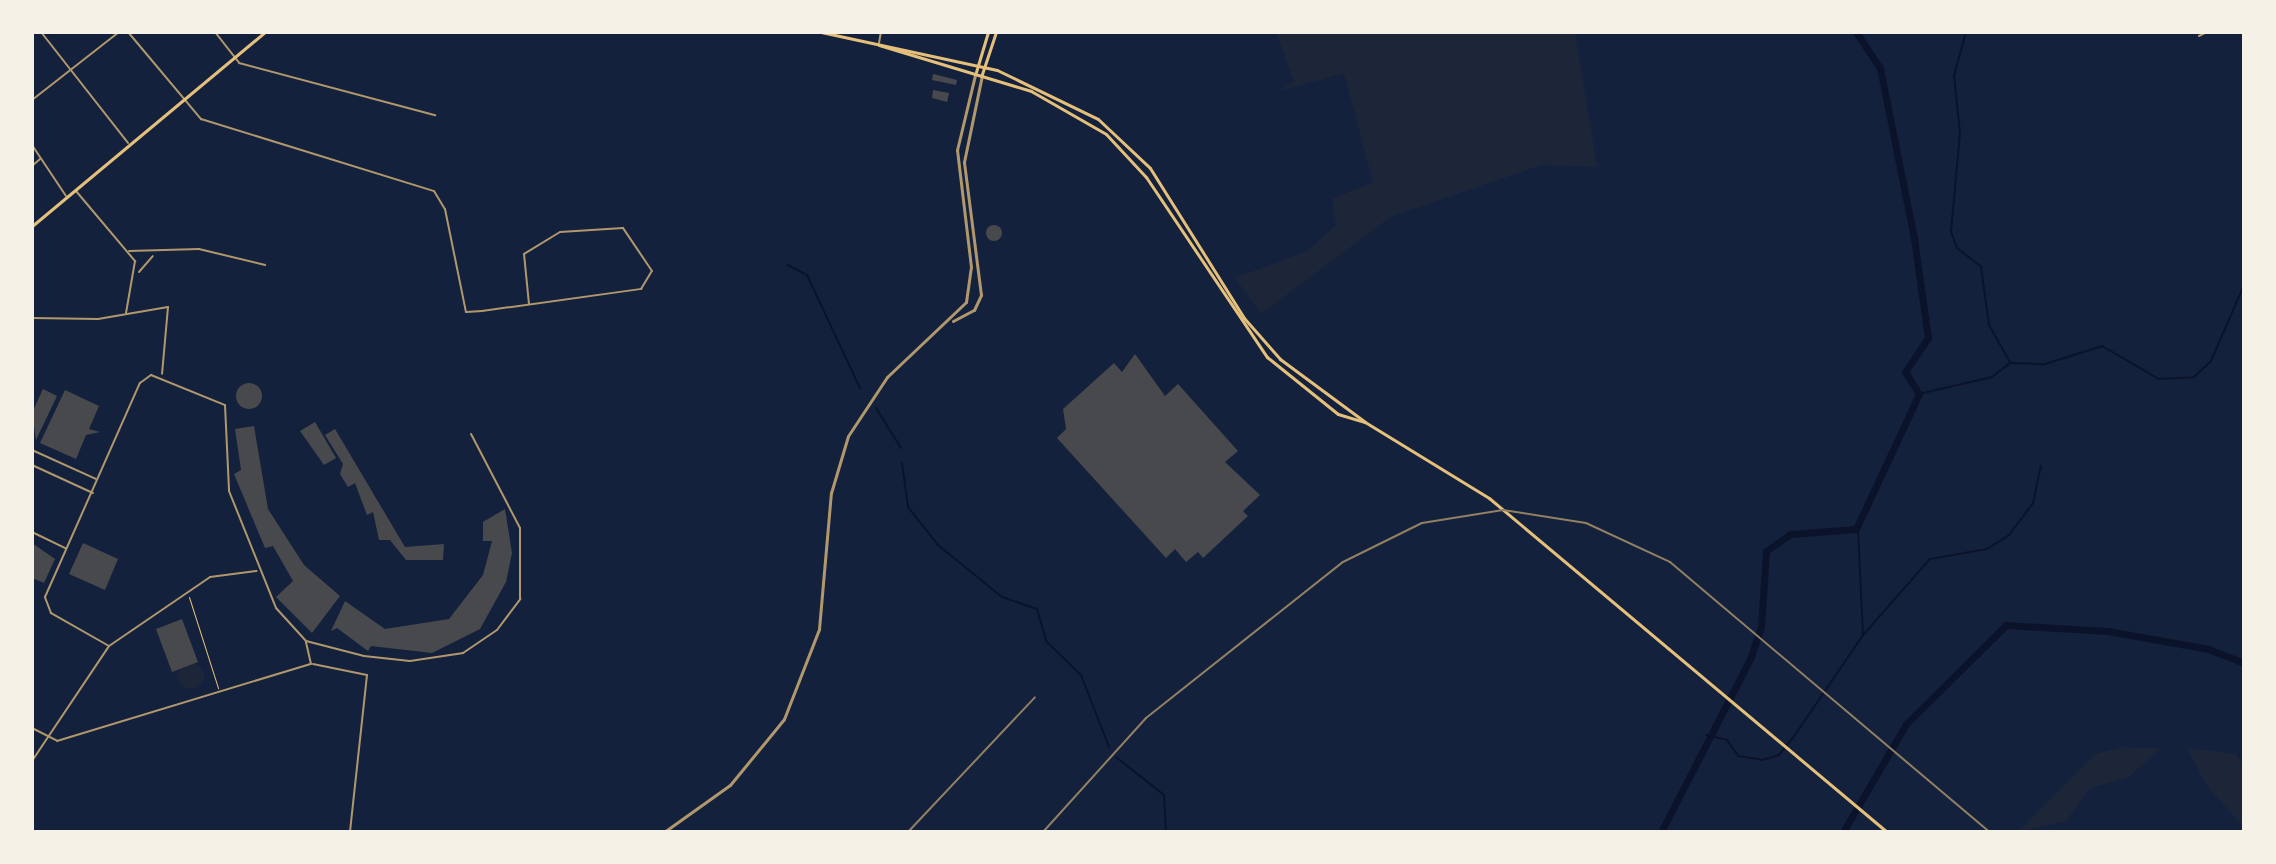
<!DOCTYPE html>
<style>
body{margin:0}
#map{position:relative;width:2276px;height:864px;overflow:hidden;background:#14213d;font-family:"Source Serif 4",serif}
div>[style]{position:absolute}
.green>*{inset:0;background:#1d2539}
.round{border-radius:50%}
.stream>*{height:2px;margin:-1px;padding:0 1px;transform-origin:1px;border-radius:1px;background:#0b132b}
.river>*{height:7px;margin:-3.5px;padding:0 3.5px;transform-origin:3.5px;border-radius:3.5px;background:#0b132b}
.building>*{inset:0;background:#48494c}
.path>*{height:1px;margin:-0.5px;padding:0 0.5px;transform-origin:0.5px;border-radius:0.5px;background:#e5c07b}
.minor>*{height:2px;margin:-1px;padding:0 1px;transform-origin:1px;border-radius:1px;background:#b1986c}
.tertiary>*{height:3px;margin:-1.5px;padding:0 1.5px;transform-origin:1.5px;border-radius:1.5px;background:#b1986c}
.secondary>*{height:3px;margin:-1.5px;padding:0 1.5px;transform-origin:1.5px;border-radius:1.5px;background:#e5c07b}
.rail>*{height:2px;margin:-1px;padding:0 1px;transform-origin:1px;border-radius:1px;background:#918062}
span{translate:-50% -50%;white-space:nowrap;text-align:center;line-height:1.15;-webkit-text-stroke:6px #f6f1e7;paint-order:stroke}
.frame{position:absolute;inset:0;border:34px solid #f6f1e7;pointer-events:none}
</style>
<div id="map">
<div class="green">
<i style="clip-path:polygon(1276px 32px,1575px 32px,1597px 167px,1542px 165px,1392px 216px,1261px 314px,1235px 278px,1307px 251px,1336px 225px,1332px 199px,1373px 182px,1344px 73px,1280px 91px,1294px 81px)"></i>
<i class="round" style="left:178px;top:663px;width:26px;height:26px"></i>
<i style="clip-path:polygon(2122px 747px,2161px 748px,2129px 777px,2090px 788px,2066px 821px,2018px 832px,2096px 754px)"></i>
<i style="clip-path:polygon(2187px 748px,2236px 754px,2244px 766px,2244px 827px,2207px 786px)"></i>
</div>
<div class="stream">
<i style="left:1966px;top:32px;width:46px;rotate:105.3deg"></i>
<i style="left:1954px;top:76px;width:57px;rotate:84deg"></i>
<i style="left:1960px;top:133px;width:99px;rotate:95.2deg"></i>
<i style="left:1951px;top:232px;width:17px;rotate:69deg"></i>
<i style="left:1957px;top:248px;width:31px;rotate:38deg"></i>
<i style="left:1981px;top:267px;width:59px;rotate:82.1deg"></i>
<i style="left:1989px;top:325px;width:43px;rotate:60.4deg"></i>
<i style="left:788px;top:265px;width:21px;rotate:28deg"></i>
<i style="left:807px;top:275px;width:125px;rotate:64.9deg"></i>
<i style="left:1919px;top:394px;width:75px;rotate:-13.1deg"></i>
<i style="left:1992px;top:377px;width:23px;rotate:-38deg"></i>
<i style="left:2010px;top:363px;width:35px;rotate:2deg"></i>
<i style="left:2045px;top:364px;width:60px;rotate:-17.5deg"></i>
<i style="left:2102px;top:346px;width:66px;rotate:30.1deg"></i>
<i style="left:2159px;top:379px;width:35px;rotate:-3deg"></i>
<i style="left:2194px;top:377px;width:23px;rotate:-43deg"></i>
<i style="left:2211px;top:361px;width:83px;rotate:-66.5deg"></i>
<i style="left:876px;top:408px;width:47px;rotate:58deg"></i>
<i style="left:902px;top:463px;width:44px;rotate:82.2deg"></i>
<i style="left:908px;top:507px;width:48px;rotate:51.7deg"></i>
<i style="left:938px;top:545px;width:82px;rotate:39.1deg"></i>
<i style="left:1002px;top:597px;width:37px;rotate:19deg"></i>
<i style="left:1037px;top:609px;width:33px;rotate:74deg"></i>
<i style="left:1046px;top:641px;width:49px;rotate:44.2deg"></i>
<i style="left:1081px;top:675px;width:77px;rotate:68.7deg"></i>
<i style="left:1864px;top:634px;width:100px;rotate:-48.7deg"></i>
<i style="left:1930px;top:559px;width:58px;rotate:-10deg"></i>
<i style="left:1987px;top:549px;width:26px;rotate:-32deg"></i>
<i style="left:2009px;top:535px;width:40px;rotate:-53deg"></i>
<i style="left:2033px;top:503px;width:38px;rotate:-78deg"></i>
<i style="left:1706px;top:735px;width:22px;rotate:13deg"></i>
<i style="left:1727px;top:740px;width:19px;rotate:55deg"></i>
<i style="left:1738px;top:756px;width:24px;rotate:9deg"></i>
<i style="left:1762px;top:760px;width:18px;rotate:-16deg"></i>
<i style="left:1779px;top:755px;width:22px;rotate:-51deg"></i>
<i style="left:1793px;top:738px;width:125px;rotate:-55.8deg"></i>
<i style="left:1863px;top:635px;width:108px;rotate:-92.7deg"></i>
<i style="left:1116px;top:757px;width:61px;rotate:38.4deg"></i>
<i style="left:1164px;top:795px;width:37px;rotate:87deg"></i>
</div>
<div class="river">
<i style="left:1661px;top:832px;width:195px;rotate:-62.8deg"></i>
<i style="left:1750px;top:659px;width:34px;rotate:-71deg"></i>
<i style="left:1761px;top:627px;width:76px;rotate:-86.2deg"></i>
<i style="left:1766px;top:551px;width:29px;rotate:-35deg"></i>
<i style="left:1790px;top:534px;width:66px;rotate:-4.3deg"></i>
<i style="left:1856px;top:529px;width:149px;rotate:-65deg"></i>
<i style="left:1919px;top:394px;width:26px;rotate:-122deg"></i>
<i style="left:1905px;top:372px;width:41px;rotate:-55.9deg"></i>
<i style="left:1928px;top:338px;width:101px;rotate:-98deg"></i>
<i style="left:1914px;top:238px;width:173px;rotate:-101.3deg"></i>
<i style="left:1880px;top:68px;width:43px;rotate:-123.7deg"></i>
<i style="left:1843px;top:832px;width:125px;rotate:-59.7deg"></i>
<i style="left:1906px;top:724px;width:141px;rotate:-44.7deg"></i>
<i style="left:2006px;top:625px;width:102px;rotate:3.4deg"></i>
<i style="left:2108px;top:631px;width:102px;rotate:10.2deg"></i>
<i style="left:2208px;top:649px;width:39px;rotate:21deg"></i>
</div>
<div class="building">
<i style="clip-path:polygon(933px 74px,957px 80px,956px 85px,932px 80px)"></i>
<i style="clip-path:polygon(933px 90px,949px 93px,947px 102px,932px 98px)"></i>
<i class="round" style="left:986px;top:225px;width:16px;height:16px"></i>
<i style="clip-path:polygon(1135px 354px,1165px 396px,1178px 384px,1238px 451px,1225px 462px,1260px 495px,1243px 511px,1248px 516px,1203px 558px,1198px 552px,1186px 562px,1175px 549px,1166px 558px,1057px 438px,1066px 429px,1063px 409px,1114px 363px,1122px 372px)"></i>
<i class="round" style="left:236px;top:383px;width:26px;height:26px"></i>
<i style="clip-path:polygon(43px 389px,57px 396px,36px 440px,32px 413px)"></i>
<i style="clip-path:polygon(65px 390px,99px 406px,89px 429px,100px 432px,86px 435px,76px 459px,40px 443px)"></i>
<i style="clip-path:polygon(315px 422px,336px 458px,324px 465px,300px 431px)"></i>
<i style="clip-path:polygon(254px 426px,268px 509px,304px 565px,340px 596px,312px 633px,276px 597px,293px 581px,273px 546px,265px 548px,234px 474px,241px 470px,235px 429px)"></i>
<i style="clip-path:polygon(335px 429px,405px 547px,444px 544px,443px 560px,406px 560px,390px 540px,379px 540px,373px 512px,367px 515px,355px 483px,348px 487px,340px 474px,343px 464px,325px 435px)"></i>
<i style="clip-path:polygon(505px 509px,512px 553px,506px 582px,480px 629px,432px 653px,371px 646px,368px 651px,337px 628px,331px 631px,345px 601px,385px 629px,449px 619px,483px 575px,492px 541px,483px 541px,483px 522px)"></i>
<i style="clip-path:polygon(32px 543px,55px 559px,44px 583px,32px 578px)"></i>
<i style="clip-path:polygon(83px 543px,118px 559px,105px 590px,69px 574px)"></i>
<i style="clip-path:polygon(182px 619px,198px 662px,172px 672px,156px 629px)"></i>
</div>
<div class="path">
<i style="left:189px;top:597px;width:96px;rotate:72.3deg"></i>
</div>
<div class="minor">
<i style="left:41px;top:32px;width:141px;rotate:51.9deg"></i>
<i style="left:128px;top:32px;width:114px;rotate:50deg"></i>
<i style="left:201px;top:119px;width:244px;rotate:17.2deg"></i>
<i style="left:434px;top:191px;width:21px;rotate:59deg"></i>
<i style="left:445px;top:209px;width:105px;rotate:78.5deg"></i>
<i style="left:466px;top:312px;width:16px;rotate:-4deg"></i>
<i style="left:482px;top:311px;width:161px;rotate:-7.9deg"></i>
<i style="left:641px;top:289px;width:21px;rotate:-59deg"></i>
<i style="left:652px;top:271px;width:52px;rotate:-124deg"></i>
<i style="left:623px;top:228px;width:63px;rotate:176.4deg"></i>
<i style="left:560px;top:232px;width:42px;rotate:148.6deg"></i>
<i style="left:524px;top:254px;width:50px;rotate:84.3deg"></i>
<i style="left:215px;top:32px;width:39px;rotate:52deg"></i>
<i style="left:239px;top:63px;width:203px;rotate:14.9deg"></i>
<i style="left:2199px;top:36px;width:9px;rotate:-27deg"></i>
<i style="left:879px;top:43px;width:11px;rotate:-80deg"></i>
<i style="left:32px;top:100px;width:110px;rotate:-38deg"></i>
<i style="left:32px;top:145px;width:61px;rotate:56.3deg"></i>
<i style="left:32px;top:166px;width:11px;rotate:-41deg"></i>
<i style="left:76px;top:191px;width:92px;rotate:49.9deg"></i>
<i style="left:135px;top:261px;width:53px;rotate:99.8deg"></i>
<i style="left:129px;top:251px;width:70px;rotate:-1.6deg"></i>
<i style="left:199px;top:249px;width:68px;rotate:13.6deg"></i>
<i style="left:139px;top:272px;width:21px;rotate:-49deg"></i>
<i style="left:32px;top:318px;width:66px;rotate:0.9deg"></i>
<i style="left:98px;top:319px;width:71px;rotate:-9.7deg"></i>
<i style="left:168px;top:307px;width:67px;rotate:95.1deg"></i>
<i style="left:32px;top:450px;width:70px;rotate:24.4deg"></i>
<i style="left:32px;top:465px;width:67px;rotate:24.7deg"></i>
<i style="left:32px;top:532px;width:37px;rotate:26deg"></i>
<i style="left:109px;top:646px;width:67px;rotate:-150.4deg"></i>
<i style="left:51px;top:613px;width:17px;rotate:-111deg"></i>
<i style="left:45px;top:597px;width:234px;rotate:-66.1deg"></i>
<i style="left:140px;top:383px;width:14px;rotate:-36deg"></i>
<i style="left:151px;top:375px;width:80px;rotate:22.1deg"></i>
<i style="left:225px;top:405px;width:86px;rotate:87.3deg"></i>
<i style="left:229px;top:491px;width:126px;rotate:68.1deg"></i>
<i style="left:276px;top:608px;width:45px;rotate:47.7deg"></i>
<i style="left:306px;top:641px;width:60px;rotate:14.5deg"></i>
<i style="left:364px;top:656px;width:46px;rotate:6.2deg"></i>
<i style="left:410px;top:661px;width:54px;rotate:-8.6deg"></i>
<i style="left:463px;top:653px;width:41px;rotate:-34.1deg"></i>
<i style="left:497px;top:630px;width:39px;rotate:-53deg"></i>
<i style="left:520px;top:599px;width:71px;rotate:-90deg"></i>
<i style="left:520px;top:528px;width:106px;rotate:-117.5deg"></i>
<i style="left:313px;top:664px;width:55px;rotate:11.5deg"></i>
<i style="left:367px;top:675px;width:158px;rotate:96.2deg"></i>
<i style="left:32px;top:728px;width:28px;rotate:27deg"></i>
<i style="left:57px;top:741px;width:265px;rotate:-16.9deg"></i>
<i style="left:311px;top:664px;width:23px;rotate:-103deg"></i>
<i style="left:32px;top:761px;width:138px;rotate:-56.2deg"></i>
<i style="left:109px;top:646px;width:122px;rotate:-34.3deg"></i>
<i style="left:210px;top:577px;width:47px;rotate:-7.3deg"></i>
</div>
<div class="tertiary">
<i style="left:953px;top:321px;width:24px;rotate:-28deg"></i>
<i style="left:974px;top:310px;width:17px;rotate:-65deg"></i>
<i style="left:981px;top:295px;width:134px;rotate:-97.3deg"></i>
<i style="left:964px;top:162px;width:89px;rotate:-78.3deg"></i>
<i style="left:664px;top:832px;width:81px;rotate:-35.5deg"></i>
<i style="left:730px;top:785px;width:85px;rotate:-50.7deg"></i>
<i style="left:784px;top:719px;width:97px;rotate:-68.7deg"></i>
<i style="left:819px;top:629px;width:137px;rotate:-85deg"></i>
<i style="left:831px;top:493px;width:59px;rotate:-73.4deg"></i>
<i style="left:848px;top:436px;width:71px;rotate:-56.5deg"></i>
<i style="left:887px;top:377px;width:109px;rotate:-43.5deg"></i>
<i style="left:966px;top:302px;width:35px;rotate:-82deg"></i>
<i style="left:971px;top:267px;width:118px;rotate:-96.8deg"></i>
<i style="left:957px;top:150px;width:77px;rotate:-76.5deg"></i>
</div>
<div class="secondary">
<i style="left:821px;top:32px;width:180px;rotate:12.2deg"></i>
<i style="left:997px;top:70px;width:112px;rotate:25.9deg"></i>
<i style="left:1098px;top:119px;width:71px;rotate:43.3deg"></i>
<i style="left:1150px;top:168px;width:177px;rotate:57.9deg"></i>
<i style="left:1244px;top:318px;width:55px;rotate:48.7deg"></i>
<i style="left:1280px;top:359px;width:106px;rotate:36.5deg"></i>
<i style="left:1365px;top:422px;width:145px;rotate:31.5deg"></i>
<i style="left:1489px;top:498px;width:520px;rotate:40deg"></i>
<i style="left:879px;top:45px;width:159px;rotate:16.8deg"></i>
<i style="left:1031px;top:91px;width:86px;rotate:29.8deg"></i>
<i style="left:1106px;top:134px;width:59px;rotate:47.1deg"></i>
<i style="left:1146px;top:177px;width:217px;rotate:56.1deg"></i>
<i style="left:1267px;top:357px;width:91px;rotate:38.8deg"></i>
<i style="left:1338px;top:414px;width:28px;rotate:17deg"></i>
<i style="left:976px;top:72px;width:42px;rotate:-73.3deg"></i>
<i style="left:982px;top:74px;width:44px;rotate:-71.6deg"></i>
<i style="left:32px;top:226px;width:303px;rotate:-39.8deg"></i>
</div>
<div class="rail">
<i style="left:908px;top:832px;width:185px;rotate:-46.7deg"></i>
<i style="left:1043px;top:832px;width:154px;rotate:-47.9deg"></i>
<i style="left:1146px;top:718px;width:251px;rotate:-38.4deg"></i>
<i style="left:1343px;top:562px;width:88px;rotate:-26.3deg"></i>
<i style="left:1422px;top:523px;width:82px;rotate:-9.1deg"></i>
<i style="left:1503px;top:510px;width:84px;rotate:8.9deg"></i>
<i style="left:1586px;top:523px;width:93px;rotate:24.9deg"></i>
<i style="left:1670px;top:562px;width:418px;rotate:40.2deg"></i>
</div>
<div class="frame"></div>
</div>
